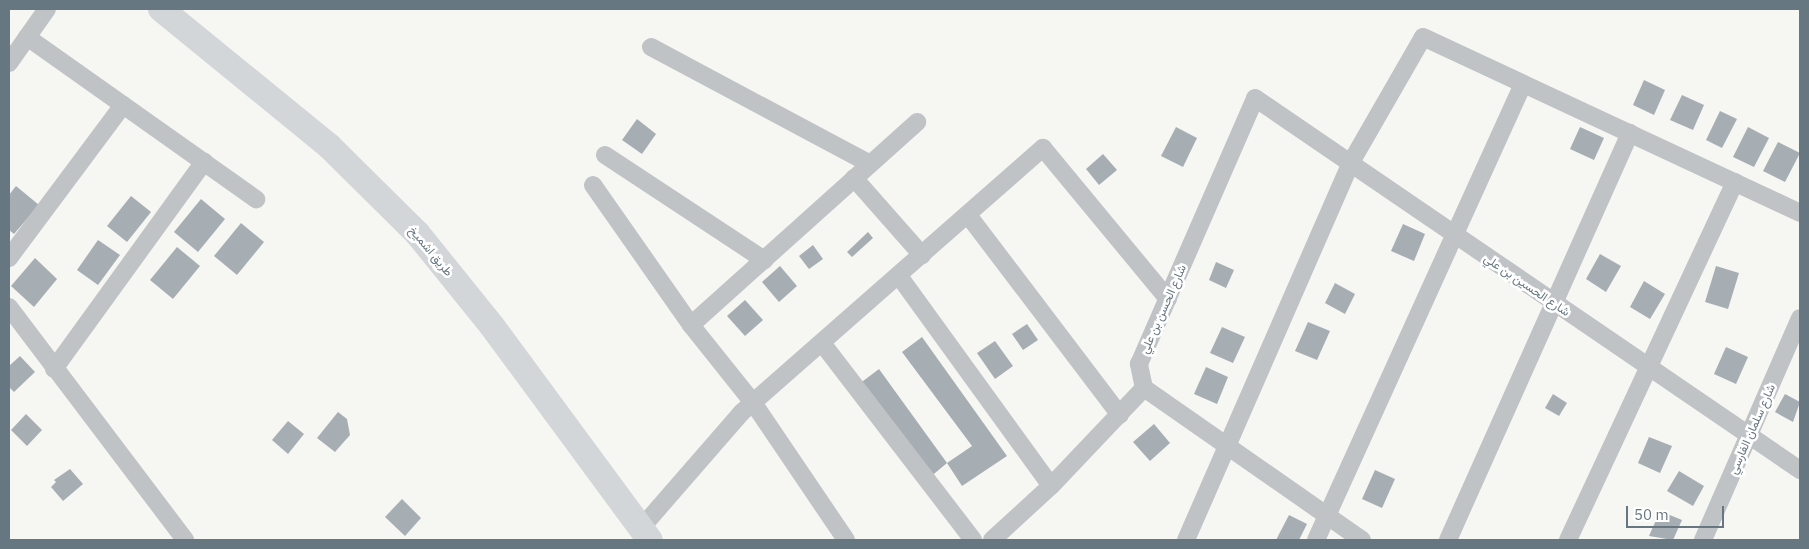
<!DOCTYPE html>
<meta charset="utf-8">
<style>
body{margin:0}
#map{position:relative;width:1809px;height:549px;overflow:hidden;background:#f6f6f3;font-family:"IBM Plex Sans",Vazirmatn,sans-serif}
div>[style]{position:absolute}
.building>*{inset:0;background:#a7aeb3}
.minor>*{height:18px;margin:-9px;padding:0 9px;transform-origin:9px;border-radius:9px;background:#bfc3c6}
.highway>*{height:26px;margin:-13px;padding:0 13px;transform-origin:13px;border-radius:13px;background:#d2d6d9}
span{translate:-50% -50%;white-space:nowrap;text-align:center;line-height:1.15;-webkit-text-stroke:5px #fff;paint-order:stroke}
.street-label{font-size:12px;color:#677781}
.frame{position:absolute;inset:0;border:10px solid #677781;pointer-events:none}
.scale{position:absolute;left:1626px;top:506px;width:98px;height:22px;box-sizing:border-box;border:2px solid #677781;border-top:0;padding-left:6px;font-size:15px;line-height:18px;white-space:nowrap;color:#677781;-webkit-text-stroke:4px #fff;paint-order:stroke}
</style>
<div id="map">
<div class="building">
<i style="clip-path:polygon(1644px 80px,1665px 90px,1654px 115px,1633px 105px)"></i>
<i style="clip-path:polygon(1682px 95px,1704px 105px,1693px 130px,1670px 120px)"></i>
<i style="clip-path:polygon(1720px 111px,1737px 119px,1722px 148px,1706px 140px)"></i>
<i style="clip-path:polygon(637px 119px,656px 134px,642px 154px,622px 140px)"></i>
<i style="clip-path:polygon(1176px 127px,1197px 138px,1183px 167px,1161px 156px)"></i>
<i style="clip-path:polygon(1580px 127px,1604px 138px,1594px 160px,1570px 149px)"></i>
<i style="clip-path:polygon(1748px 127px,1769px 138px,1754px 167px,1733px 157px)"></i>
<i style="clip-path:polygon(1778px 142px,1800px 153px,1785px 182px,1763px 171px)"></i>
<i style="clip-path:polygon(1103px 154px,1117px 170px,1099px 185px,1086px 169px)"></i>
<i style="clip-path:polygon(16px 186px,39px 205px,14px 234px,9px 230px,9px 195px)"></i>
<i style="clip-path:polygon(131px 196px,151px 212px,127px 242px,107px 226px)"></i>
<i style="clip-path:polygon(201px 199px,225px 219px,198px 252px,174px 232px)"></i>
<i style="clip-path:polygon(241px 223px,264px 242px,237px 275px,214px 256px)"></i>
<i style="clip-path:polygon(1403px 224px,1425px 234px,1414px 261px,1391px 251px)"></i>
<i style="clip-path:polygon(868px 232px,873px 238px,852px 257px,847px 252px)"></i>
<i style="clip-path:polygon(98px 240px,120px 255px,98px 285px,77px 270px)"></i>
<i style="clip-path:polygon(813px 245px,823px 259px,809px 269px,799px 256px)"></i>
<i style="clip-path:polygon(177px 247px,200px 266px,173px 299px,150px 280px)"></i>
<i style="clip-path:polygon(1600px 254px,1621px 266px,1606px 292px,1586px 279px)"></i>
<i style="clip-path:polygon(35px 258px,57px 279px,34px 307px,11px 286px)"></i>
<i style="clip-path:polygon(1216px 262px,1234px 270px,1226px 288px,1209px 280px)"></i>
<i style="clip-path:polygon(780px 266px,797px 286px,779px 302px,762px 282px)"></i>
<i style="clip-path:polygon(1716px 266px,1739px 273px,1728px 309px,1705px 302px)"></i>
<i style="clip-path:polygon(1644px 281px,1665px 294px,1650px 319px,1630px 307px)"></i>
<i style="clip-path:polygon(1335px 283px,1355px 294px,1345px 314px,1325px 303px)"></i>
<i style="clip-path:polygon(745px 300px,763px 320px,745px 336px,727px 316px)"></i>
<i style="clip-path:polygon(1308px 322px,1330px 331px,1317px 360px,1295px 351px)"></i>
<i style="clip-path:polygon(1027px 324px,1038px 340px,1023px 350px,1012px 334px)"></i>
<i style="clip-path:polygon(1222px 327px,1245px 337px,1233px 363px,1210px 353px)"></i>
<i style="clip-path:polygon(922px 337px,1007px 456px,962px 486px,947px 463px,929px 478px,859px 384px,879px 369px,947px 463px,972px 446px,902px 352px)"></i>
<i style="clip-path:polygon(995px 341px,1013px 366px,995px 379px,977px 353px)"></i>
<i style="clip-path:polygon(1726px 347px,1748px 357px,1736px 384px,1714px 374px)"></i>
<i style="clip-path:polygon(20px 356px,35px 372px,14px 392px,9px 387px,9px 366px)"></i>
<i style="clip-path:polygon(1206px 367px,1228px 377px,1217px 404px,1194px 394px)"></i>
<i style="clip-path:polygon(1553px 394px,1567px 403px,1559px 416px,1545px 408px)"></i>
<i style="clip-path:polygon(1785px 394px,1800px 402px,1793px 422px,1775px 412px)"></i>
<i style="clip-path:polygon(338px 412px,347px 419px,350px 435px,335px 452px,317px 438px)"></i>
<i style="clip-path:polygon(26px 414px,42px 430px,27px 446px,11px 430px)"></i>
<i style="clip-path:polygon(288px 421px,304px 434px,288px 454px,272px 440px)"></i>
<i style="clip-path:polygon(1154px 424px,1170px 443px,1150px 461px,1133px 442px)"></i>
<i style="clip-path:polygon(1649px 437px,1672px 446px,1660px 473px,1638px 463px)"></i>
<i style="clip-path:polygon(70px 469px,83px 484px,63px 501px,51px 487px,56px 482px,54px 480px)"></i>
<i style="clip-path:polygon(1375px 470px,1395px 479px,1382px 508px,1362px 499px)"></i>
<i style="clip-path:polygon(1679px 471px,1704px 486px,1693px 506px,1667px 491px)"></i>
<i style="clip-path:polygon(402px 499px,421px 518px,405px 536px,385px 517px)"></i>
<i style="clip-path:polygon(1660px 511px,1682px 520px,1673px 540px,1649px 536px)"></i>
<i style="clip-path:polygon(1289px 515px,1307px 524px,1299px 540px,1276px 540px)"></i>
</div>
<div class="minor">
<i style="left:27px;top:37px;width:281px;rotate:35.3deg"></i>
<i style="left:651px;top:47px;width:248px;rotate:28.1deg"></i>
<i style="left:9px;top:63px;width:66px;rotate:-54.9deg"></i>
<i style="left:605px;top:155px;width:191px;rotate:33.4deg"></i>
<i style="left:854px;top:178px;width:103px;rotate:48.6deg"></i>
<i style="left:593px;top:185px;width:171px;rotate:55deg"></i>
<i style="left:691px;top:325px;width:101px;rotate:51.4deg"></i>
<i style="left:754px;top:404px;width:164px;rotate:55.9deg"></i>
<i style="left:968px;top:215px;width:251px;rotate:52.8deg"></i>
<i style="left:9px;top:258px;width:191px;rotate:-53.3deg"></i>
<i style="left:899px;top:276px;width:259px;rotate:54.1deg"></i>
<i style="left:9px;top:307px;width:292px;rotate:52.9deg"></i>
<i style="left:691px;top:325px;width:304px;rotate:-41.9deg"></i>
<i style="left:822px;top:343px;width:248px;rotate:52.5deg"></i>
<i style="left:54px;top:369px;width:256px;rotate:-54.1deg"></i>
<i style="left:642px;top:527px;width:151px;rotate:-49deg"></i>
<i style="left:741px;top:413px;width:402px;rotate:-41.3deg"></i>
<i style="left:1043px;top:148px;width:196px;rotate:50.4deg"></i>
<i style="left:992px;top:540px;width:80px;rotate:-42.5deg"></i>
<i style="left:1051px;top:486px;width:135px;rotate:-46.5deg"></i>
<i style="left:1186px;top:540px;width:410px;rotate:-66.4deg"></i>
<i style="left:1350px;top:164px;width:146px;rotate:-60.1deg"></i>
<i style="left:1423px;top:37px;width:416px;rotate:25deg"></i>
<i style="left:1316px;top:540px;width:501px;rotate:-65.58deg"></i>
<i style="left:1362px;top:540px;width:266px;rotate:-145.1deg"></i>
<i style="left:1144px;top:388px;width:25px;rotate:-102deg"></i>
<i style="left:1139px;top:364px;width:290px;rotate:-66.4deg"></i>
<i style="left:1255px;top:98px;width:660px;rotate:34.32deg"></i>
<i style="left:1448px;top:540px;width:446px;rotate:-65.9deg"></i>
<i style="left:1568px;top:540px;width:395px;rotate:-65deg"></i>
<i style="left:1703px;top:540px;width:242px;rotate:-66.4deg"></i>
</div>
<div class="highway">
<i style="left:161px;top:9px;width:217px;rotate:39.2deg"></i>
<i style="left:329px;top:146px;width:124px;rotate:44.7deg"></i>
<i style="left:417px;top:233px;width:119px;rotate:51.1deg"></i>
<i style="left:492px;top:326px;width:266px;rotate:53.6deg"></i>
</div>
<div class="street-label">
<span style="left:431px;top:251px;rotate:50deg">طريق اشميخ</span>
<span style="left:1527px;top:285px;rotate:34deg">شارع الحسين بن علي</span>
<span style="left:1163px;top:309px;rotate:-66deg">شارع الحسن بن علي</span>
<span style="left:1752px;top:429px;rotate:-66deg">شارع سلمان الفارسي</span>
</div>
<div class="frame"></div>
<div class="scale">50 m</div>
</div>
